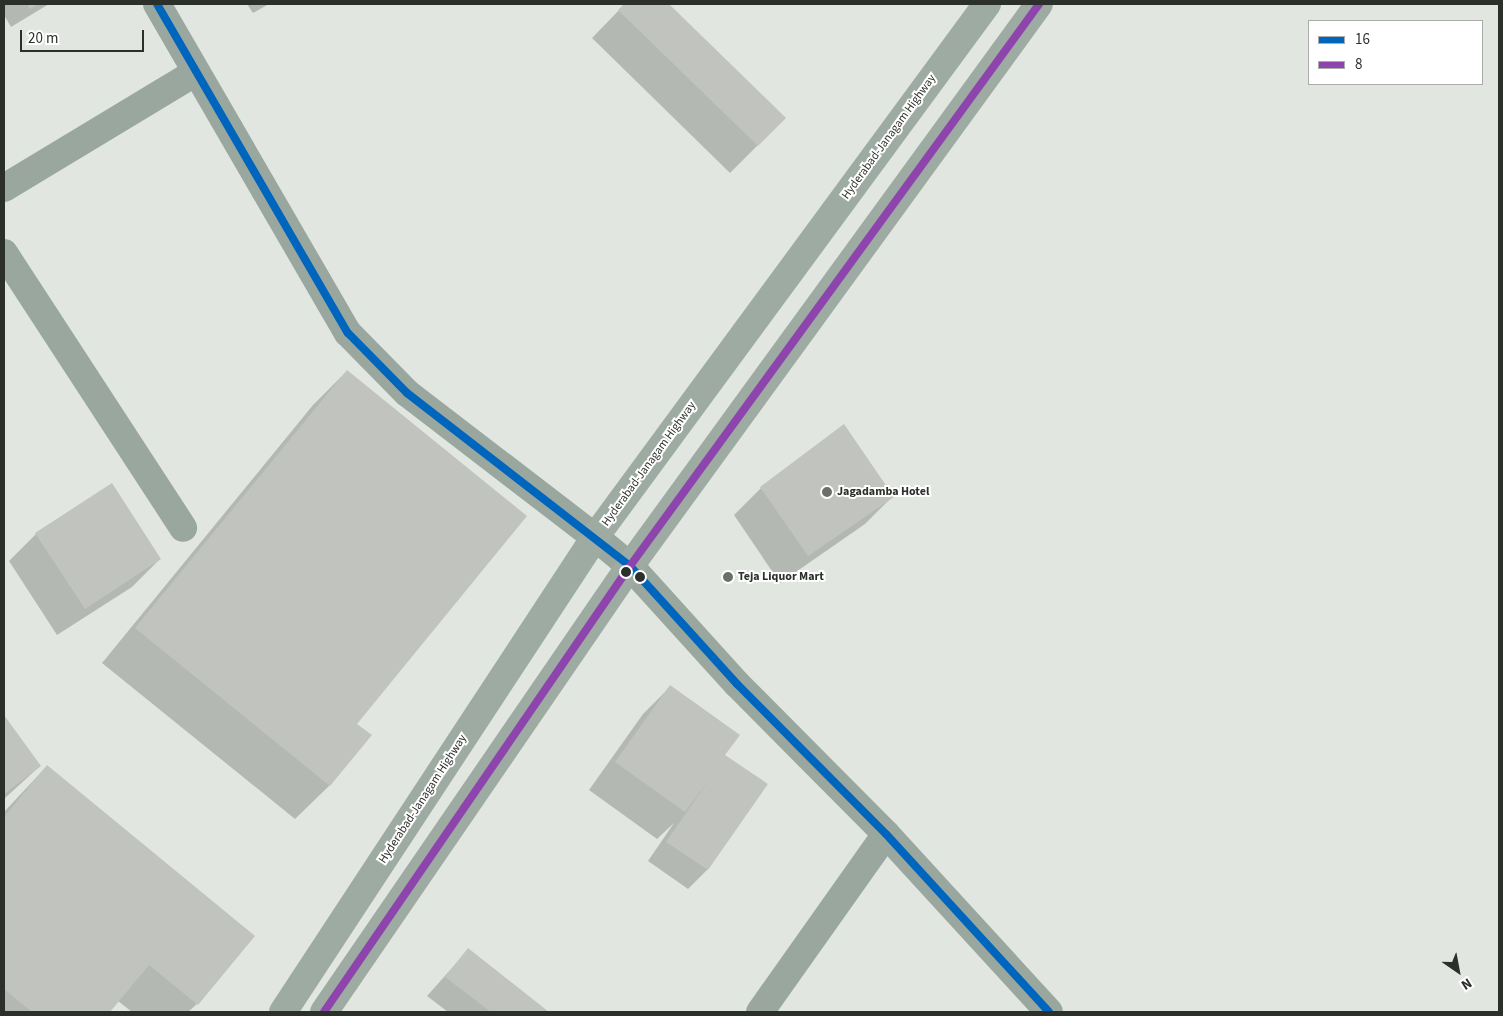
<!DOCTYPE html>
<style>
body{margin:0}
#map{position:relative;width:1503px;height:1016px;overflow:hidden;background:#e1e7e0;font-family:"Source Sans 3",sans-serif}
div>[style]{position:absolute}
.shadow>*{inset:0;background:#0003}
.building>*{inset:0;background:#c1c4be}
.minor>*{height:28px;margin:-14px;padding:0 14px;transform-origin:14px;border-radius:14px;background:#9aa79f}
.tertiary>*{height:28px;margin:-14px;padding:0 14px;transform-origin:14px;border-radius:14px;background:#9aa79f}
.trunk>*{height:28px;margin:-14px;padding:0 14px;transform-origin:14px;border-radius:14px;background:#9eaba2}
.bus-1>*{height:8px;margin:-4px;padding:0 4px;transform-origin:4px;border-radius:4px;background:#0065bd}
.bus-2>*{height:8px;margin:-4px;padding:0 4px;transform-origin:4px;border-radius:4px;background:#8e44ad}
.dots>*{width:14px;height:14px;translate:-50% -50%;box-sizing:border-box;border:2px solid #fff;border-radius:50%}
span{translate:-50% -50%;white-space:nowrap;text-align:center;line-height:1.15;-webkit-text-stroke:4px #fff;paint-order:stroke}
.street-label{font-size:12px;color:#2c302b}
.poi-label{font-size:12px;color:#2c302b;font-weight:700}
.left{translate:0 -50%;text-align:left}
.frame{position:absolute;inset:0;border:5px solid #2c302b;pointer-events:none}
.legend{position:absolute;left:1308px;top:20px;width:175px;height:65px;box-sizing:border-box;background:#fff;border:1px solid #abacaa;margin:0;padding:6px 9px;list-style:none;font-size:15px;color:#2c302b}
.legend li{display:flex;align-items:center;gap:10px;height:25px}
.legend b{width:25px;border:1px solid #abacaa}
.north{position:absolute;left:1433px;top:946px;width:50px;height:50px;-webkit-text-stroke:4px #fff;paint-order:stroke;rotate:147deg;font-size:14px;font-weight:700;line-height:20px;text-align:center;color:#2c302b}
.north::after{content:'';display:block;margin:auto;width:18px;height:22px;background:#2c302b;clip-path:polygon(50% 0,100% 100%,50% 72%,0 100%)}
.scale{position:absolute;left:20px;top:30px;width:124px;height:22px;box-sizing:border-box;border:2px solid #2c302b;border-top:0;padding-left:6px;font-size:15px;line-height:18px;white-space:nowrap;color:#2c302b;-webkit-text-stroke:4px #fff;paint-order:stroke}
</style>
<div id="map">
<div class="shadow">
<i style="clip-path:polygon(4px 4px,49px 4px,11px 27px,4px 15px)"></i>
<i style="clip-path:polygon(247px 4px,269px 4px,253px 13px)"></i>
<i style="clip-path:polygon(625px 4px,667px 4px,785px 118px,730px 173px,592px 38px)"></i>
<i style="clip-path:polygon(347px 371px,355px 724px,370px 736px,329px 786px,295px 819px,102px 663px,313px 405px)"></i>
<i style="clip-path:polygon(844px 426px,892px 497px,865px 524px,780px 583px,734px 515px,761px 488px)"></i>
<i style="clip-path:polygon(36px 534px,160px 559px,132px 587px,57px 635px,9px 561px)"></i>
<i style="clip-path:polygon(670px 687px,719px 762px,766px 785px,707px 870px,688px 889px,648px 861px,674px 823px,657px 839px,589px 790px,643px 714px)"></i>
<i style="clip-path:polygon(4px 717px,40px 766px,4px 799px)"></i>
<i style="clip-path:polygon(47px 766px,197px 1004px,188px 1012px,132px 1012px,118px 1001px,109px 1012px,4px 1012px,4px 812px)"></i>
<i style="clip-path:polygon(468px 950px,547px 1012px,448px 1012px,427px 996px)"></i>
</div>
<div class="building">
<i style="clip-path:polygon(27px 4px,38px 4px,30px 9px)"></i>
<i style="clip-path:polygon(624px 4px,669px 4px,786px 118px,758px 146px,618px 10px)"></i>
<i style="clip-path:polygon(347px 370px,527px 516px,357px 724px,372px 735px,330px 786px,135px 628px)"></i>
<i style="clip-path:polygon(844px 424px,894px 497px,808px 556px,760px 487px)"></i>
<i style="clip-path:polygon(112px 483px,161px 559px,85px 609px,35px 533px)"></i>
<i style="clip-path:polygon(670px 685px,740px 735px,725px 755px,768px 784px,708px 870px,666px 842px,711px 777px,685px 812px,615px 762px)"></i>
<i style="clip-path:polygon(4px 715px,41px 766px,4px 794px)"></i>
<i style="clip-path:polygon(47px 765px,255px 936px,198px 1005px,149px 965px,110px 1012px,32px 1012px,4px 989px,4px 817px)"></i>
<i style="clip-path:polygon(468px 948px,549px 1012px,491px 1012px,445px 977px)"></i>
</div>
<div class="minor">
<i style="left:157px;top:4px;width:380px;rotate:59.9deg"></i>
<i style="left:348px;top:333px;width:84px;rotate:45.5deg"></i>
<i style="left:407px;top:393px;width:237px;rotate:37.5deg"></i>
<i style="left:4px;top:188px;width:223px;rotate:-31.1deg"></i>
<i style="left:4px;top:253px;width:328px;rotate:56.9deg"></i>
<i style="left:760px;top:1012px;width:218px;rotate:-54.7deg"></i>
</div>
<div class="tertiary">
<i style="left:595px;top:537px;width:45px;rotate:39.6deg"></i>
<i style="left:630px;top:566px;width:159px;rotate:47.8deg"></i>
<i style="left:737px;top:684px;width:211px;rotate:45.2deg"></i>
<i style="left:886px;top:834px;width:241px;rotate:47.5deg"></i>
</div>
<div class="trunk">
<i style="left:283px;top:1012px;width:568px;rotate:-56.7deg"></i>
<i style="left:595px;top:537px;width:662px;rotate:-53.67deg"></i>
<i style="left:324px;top:1012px;width:541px;rotate:-55.55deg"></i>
<i style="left:630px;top:566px;width:695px;rotate:-53.95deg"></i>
</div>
<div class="bus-1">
<i style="left:157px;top:4px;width:380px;rotate:59.9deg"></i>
<i style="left:348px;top:333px;width:84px;rotate:45.5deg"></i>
<i style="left:407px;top:393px;width:282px;rotate:37.8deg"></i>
<i style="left:630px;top:566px;width:159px;rotate:47.8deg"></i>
<i style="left:737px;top:684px;width:211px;rotate:45.2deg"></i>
<i style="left:886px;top:834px;width:241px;rotate:47.5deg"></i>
</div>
<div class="bus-2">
<i style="left:324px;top:1012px;width:541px;rotate:-55.55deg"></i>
<i style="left:630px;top:566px;width:695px;rotate:-53.95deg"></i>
</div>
<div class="dots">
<i style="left:827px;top:492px;background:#6b706a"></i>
<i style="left:626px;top:572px;background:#2c302b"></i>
<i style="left:640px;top:577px;background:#2c302b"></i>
<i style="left:728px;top:577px;background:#6b706a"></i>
</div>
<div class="street-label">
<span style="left:889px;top:137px;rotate:-54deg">Hyderabad-Janagam Highway</span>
<span style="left:649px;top:464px;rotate:-54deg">Hyderabad-Janagam Highway</span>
<span style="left:423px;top:799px;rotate:-57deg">Hyderabad-Janagam Highway</span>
</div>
<div class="poi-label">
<span class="left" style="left:837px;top:492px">Jagadamba Hotel</span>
<span class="left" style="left:738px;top:577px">Teja Liquor Mart</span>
</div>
<div class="frame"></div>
<ul class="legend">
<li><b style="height:6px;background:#0065bd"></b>16</li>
<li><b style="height:6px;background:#8e44ad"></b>8</li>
</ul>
<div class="north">N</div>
<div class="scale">20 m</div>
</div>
